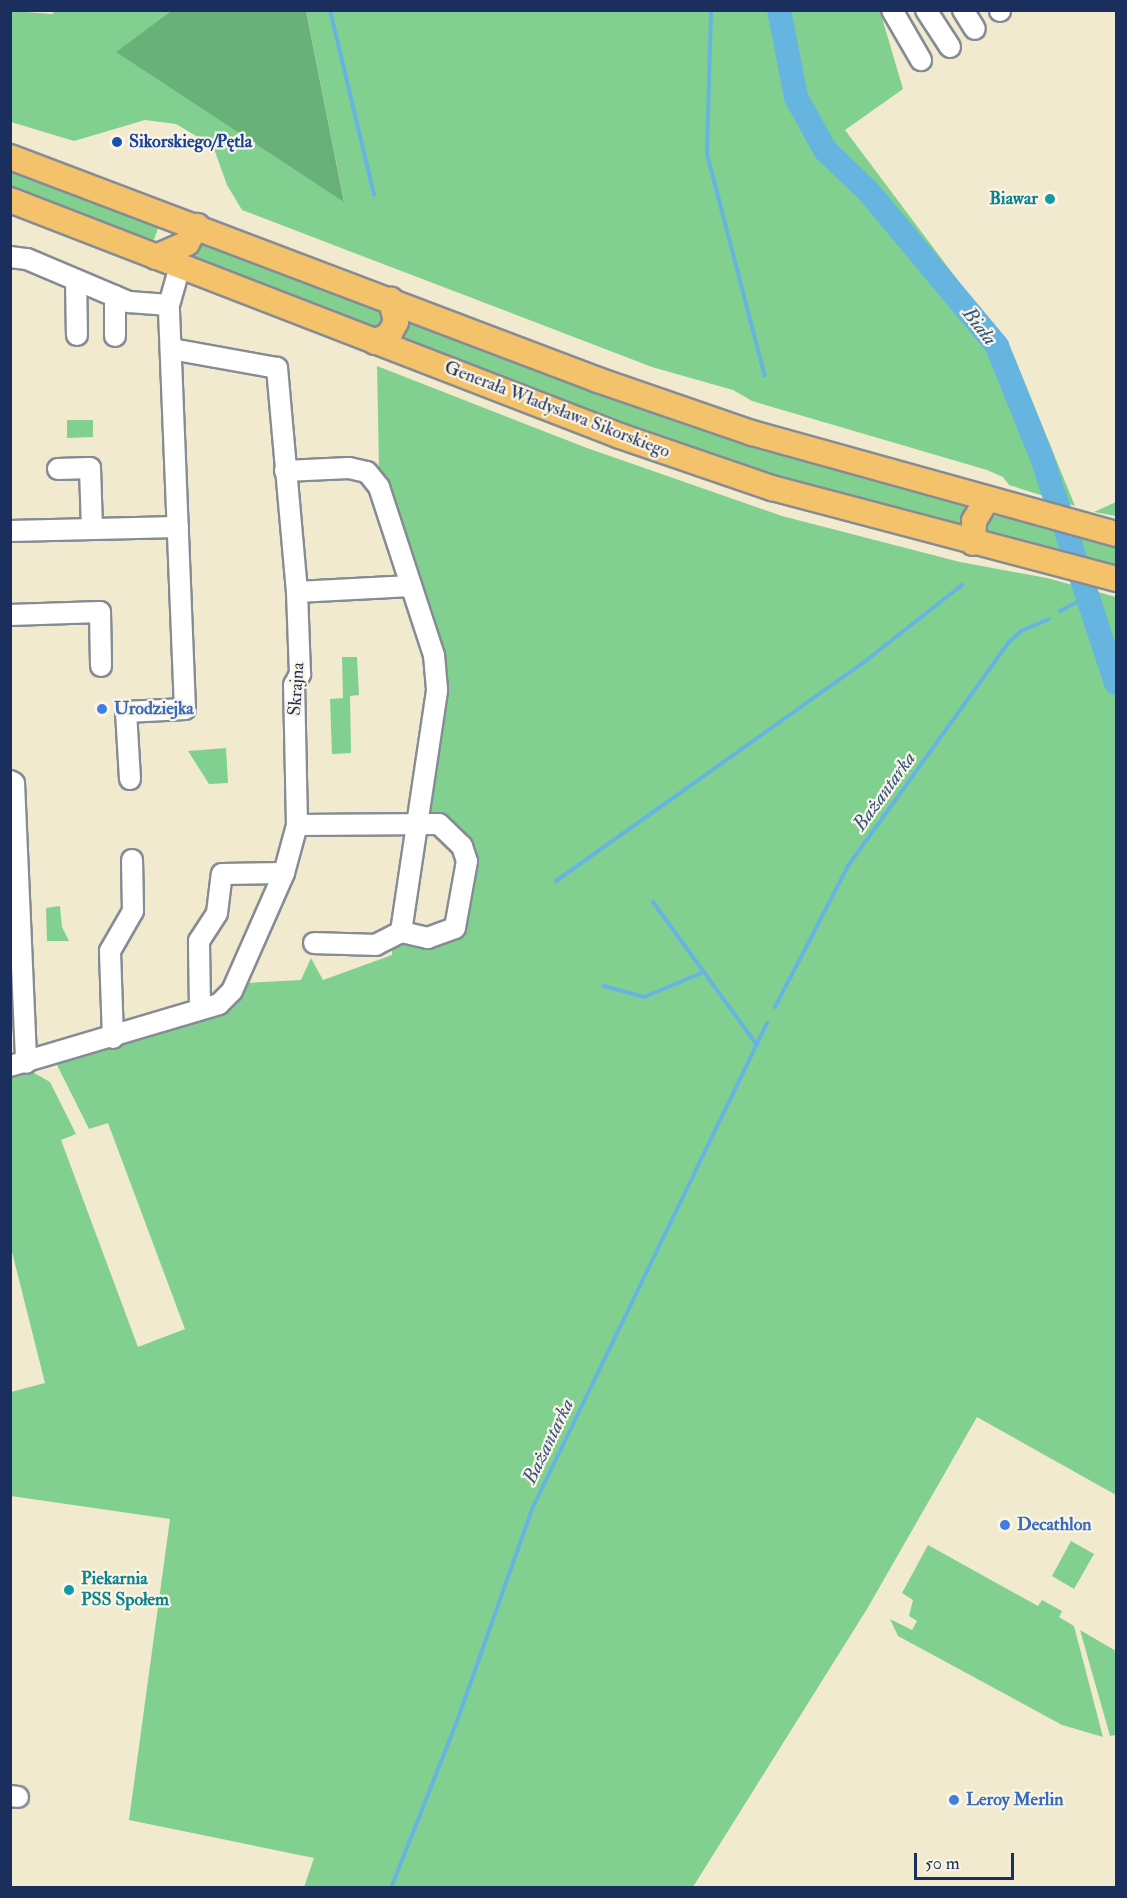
<!DOCTYPE html>
<meta charset="utf-8">
<style>
body{margin:0}
#map{position:relative;width:1127px;height:1898px;overflow:hidden;background:#f2eacf;font-family:"IM FELL Double Pica",serif}
div>[style]{position:absolute}
.green>*{inset:0;background:#81d090}
.forest>*{inset:0;background:#68b27a}
.stream>*{height:4px;margin:-2px;padding:0 2px;transform-origin:2px;border-radius:2px;background:#66b5e0}
.river>*{height:24px;margin:-12px;padding:0 12px;transform-origin:12px;border-radius:12px;background:#66b5e0}
.roads{filter:drop-shadow(2px 0 #868c96) drop-shadow(-2px 0 #868c96) drop-shadow(0 2px #868c96) drop-shadow(0 -2px #868c96)}
.minor>*{height:20px;margin:-10px;padding:0 10px;transform-origin:10px;border-radius:10px;background:#fff}
.major>*{height:24px;margin:-12px;padding:0 12px;transform-origin:12px;border-radius:12px;background:#f3c26a}
.dots>*{width:16px;height:16px;translate:-50% -50%;box-sizing:border-box;border:3px solid #fcf5e5;border-radius:50%}
span{translate:-50% -50%;white-space:nowrap;text-align:center;line-height:1.15;-webkit-text-stroke:4.5px #fcf5e5;paint-order:stroke}
.transit-label{font-size:18px;color:#164399;font-weight:700}
.left{translate:0 -50%;text-align:left}
.culture-label{font-size:18px;color:#0d838f;font-weight:700}
.right{translate:-100% -50%;text-align:right}
.street-label{font-size:18px;color:#1b2f5e}
.shop-label{font-size:18px;color:#366cbe;font-weight:700}
.water-label{font-size:20px;color:#325785;font-style:italic}
.frame{position:absolute;inset:0;border:12px solid #1b2f5e;pointer-events:none}
.scale{position:absolute;left:914px;top:1853px;width:100px;height:27px;box-sizing:border-box;border:3px solid #1b2f5e;border-top:0;padding-left:8px;font-size:18px;line-height:21px;white-space:nowrap;color:#1b2f5e;-webkit-text-stroke:4px #fcf5e5;paint-order:stroke}
</style>
<div id="map">
<div class="green">
<i style="clip-path:polygon(54px 10px,171px 11px,117px 52px,344px 201px,306px 11px,880px 11px,903px 89px,845px 130px,1013px 354px,1075px 506px,1009px 485px,1003px 477px,987px 470px,752px 401px,733px 390px,652px 367px,242px 210px,227px 185px,213px 146px,176px 124px,145px 120px,74px 141px,11px 122px,11px 11px,53px 14px)"></i>
<i style="clip-path:polygon(10px 166px,160px 222px,154px 240px,11px 190px)"></i>
<i style="clip-path:polygon(199px 236px,385px 307px,388px 323px,378px 328px,312px 309px,176px 255px)"></i>
<i style="clip-path:polygon(405px 315px,976px 506px,966px 529px,779px 481px,391px 341px)"></i>
<i style="clip-path:polygon(377px 366px,587px 448px,782px 516px,960px 562px,1047px 578px,1116px 597px,1116px 1495px,977px 1417px,867px 1609px,693px 1887px,304px 1887px,314px 1858px,129px 1820px,170px 1519px,11px 1496px,11px 1392px,45px 1383px,11px 1248px,11px 1073px,29px 1070px,50px 1082px,76px 1134px,61px 1140px,138px 1347px,185px 1329px,108px 1123px,89px 1129px,56px 1063px,227px 1013px,246px 983px,301px 980px,311px 958px,323px 980px,392px 955px,392px 947px,398px 943px,427px 944px,461px 933px,471px 850px,448px 822px,427px 812px,440px 654px,379px 469px)"></i>
<i style="clip-path:polygon(67px 420px,93px 420px,93px 437px,67px 438px)"></i>
<i style="clip-path:polygon(1116px 502px,1116px 516px,1094px 512px)"></i>
<i style="clip-path:polygon(1001px 513px,1116px 544px,1116px 570px,989px 538px,985px 521px)"></i>
<i style="clip-path:polygon(342px 657px,357px 657px,359px 695px,350px 696px,351px 753px,332px 754px,330px 699px,343px 698px)"></i>
<i style="clip-path:polygon(226px 748px,228px 783px,209px 784px,188px 751px)"></i>
<i style="clip-path:polygon(60px 906px,62px 927px,69px 941px,47px 941px,46px 908px)"></i>
<i style="clip-path:polygon(1071px 1541px,1094px 1554px,1074px 1589px,1052px 1576px)"></i>
<i style="clip-path:polygon(928px 1545px,1038px 1606px,1042px 1600px,1062px 1611px,1059px 1617px,1074px 1626px,1103px 1737px,1062px 1725px,898px 1636px,890px 1619px,912px 1630px,917px 1621px,909px 1616px,913px 1600px,902px 1593px)"></i>
<i style="clip-path:polygon(1080px 1630px,1116px 1651px,1115px 1735px,1110px 1736px)"></i>
</div>
<div class="forest">
<i style="clip-path:polygon(171px 11px,306px 11px,344px 202px,116px 52px)"></i>
</div>
<div class="stream">
<i style="left:330px;top:10px;width:190px;rotate:76.6deg"></i>
<i style="left:711px;top:10px;width:144px;rotate:91.6deg"></i>
<i style="left:707px;top:154px;width:229px;rotate:75.4deg"></i>
<i style="left:1060px;top:611px;width:30px;rotate:-28deg"></i>
<i style="left:556px;top:881px;width:383px;rotate:-35.4deg"></i>
<i style="left:868px;top:659px;width:120px;rotate:-38.2deg"></i>
<i style="left:653px;top:902px;width:177px;rotate:54deg"></i>
<i style="left:604px;top:986px;width:41px;rotate:15.4deg"></i>
<i style="left:644px;top:997px;width:65px;rotate:-22.6deg"></i>
<i style="left:775px;top:1007px;width:159px;rotate:-62.6deg"></i>
<i style="left:848px;top:866px;width:274px;rotate:-54.3deg"></i>
<i style="left:1008px;top:643px;width:18px;rotate:-43deg"></i>
<i style="left:1021px;top:631px;width:30px;rotate:-23deg"></i>
<i style="left:391px;top:1888px;width:176px;rotate:-68.4deg"></i>
<i style="left:456px;top:1724px;width:228px;rotate:-70.5deg"></i>
<i style="left:532px;top:1509px;width:540px;rotate:-64.19deg"></i>
</div>
<div class="river">
<i style="left:779px;top:10px;width:89px;rotate:78.9deg"></i>
<i style="left:796px;top:97px;width:60px;rotate:61.3deg"></i>
<i style="left:825px;top:150px;width:59px;rotate:43.6deg"></i>
<i style="left:868px;top:191px;width:202px;rotate:50.2deg"></i>
<i style="left:997px;top:346px;width:121px;rotate:68.1deg"></i>
<i style="left:1042px;top:458px;width:237px;rotate:71.8deg"></i>
</div>
<div class="roads">
<div class="minor">
<i style="left:892px;top:10px;width:58px;rotate:59.9deg"></i>
<i style="left:926px;top:10px;width:44px;rotate:57deg"></i>
<i style="left:963px;top:10px;width:22px;rotate:58deg"></i>
<i style="left:1000px;top:10px;width:1px;rotate:90deg"></i>
<i style="left:10px;top:257px;width:17px;rotate:7deg"></i>
<i style="left:27px;top:259px;width:111px;rotate:22.9deg"></i>
<i style="left:129px;top:302px;width:40px;rotate:4.3deg"></i>
<i style="left:76px;top:280px;width:55px;rotate:89deg"></i>
<i style="left:115px;top:296px;width:40px;rotate:90deg"></i>
<i style="left:58px;top:469px;width:32px;rotate:-2deg"></i>
<i style="left:90px;top:468px;width:61px;rotate:88.1deg"></i>
<i style="left:285px;top:471px;width:64px;rotate:-2.7deg"></i>
<i style="left:349px;top:468px;width:18px;rotate:13deg"></i>
<i style="left:367px;top:472px;width:19px;rotate:51deg"></i>
<i style="left:379px;top:487px;width:177px;rotate:71.9deg"></i>
<i style="left:434px;top:655px;width:36px;rotate:85deg"></i>
<i style="left:437px;top:691px;width:244px;rotate:98.5deg"></i>
<i style="left:401px;top:932px;width:28px;rotate:153deg"></i>
<i style="left:376px;top:945px;width:62px;rotate:-178.2deg"></i>
<i style="left:10px;top:531px;width:168px;rotate:-1.4deg"></i>
<i style="left:297px;top:592px;width:114px;rotate:-3deg"></i>
<i style="left:10px;top:615px;width:90px;rotate:-1.9deg"></i>
<i style="left:100px;top:612px;width:54px;rotate:88.9deg"></i>
<i style="left:130px;top:779px;width:67px;rotate:-93.4deg"></i>
<i style="left:126px;top:712px;width:59px;rotate:-2.9deg"></i>
<i style="left:185px;top:709px;width:404px;rotate:-92.3deg"></i>
<i style="left:169px;top:305px;width:41px;rotate:-74.2deg"></i>
<i style="left:10px;top:781px;width:4px;rotate:27deg"></i>
<i style="left:14px;top:783px;width:280px;rotate:87.5deg"></i>
<i style="left:297px;top:825px;width:142px;rotate:-0.4deg"></i>
<i style="left:439px;top:824px;width:32px;rotate:44deg"></i>
<i style="left:462px;top:846px;width:16px;rotate:72deg"></i>
<i style="left:467px;top:861px;width:68px;rotate:100.2deg"></i>
<i style="left:455px;top:928px;width:29px;rotate:160deg"></i>
<i style="left:428px;top:938px;width:28px;rotate:-167deg"></i>
<i style="left:200px;top:1008px;width:67px;rotate:-90.9deg"></i>
<i style="left:199px;top:941px;width:33px;rotate:-57deg"></i>
<i style="left:217px;top:913px;width:39px;rotate:-83deg"></i>
<i style="left:222px;top:874px;width:62px;rotate:-0.9deg"></i>
<i style="left:113px;top:1038px;width:87px;rotate:-92deg"></i>
<i style="left:110px;top:951px;width:46px;rotate:-60.1deg"></i>
<i style="left:133px;top:911px;width:51px;rotate:-91.1deg"></i>
<i style="left:10px;top:1066px;width:218px;rotate:-16.5deg"></i>
<i style="left:219px;top:1004px;width:18px;rotate:-45deg"></i>
<i style="left:232px;top:991px;width:129px;rotate:-66.2deg"></i>
<i style="left:284px;top:873px;width:50px;rotate:-74.8deg"></i>
<i style="left:297px;top:825px;width:140px;rotate:-91.2deg"></i>
<i style="left:294px;top:685px;width:13px;rotate:-61deg"></i>
<i style="left:300px;top:674px;width:82px;rotate:-92.1deg"></i>
<i style="left:297px;top:592px;width:225px;rotate:-95.1deg"></i>
<i style="left:277px;top:368px;width:108px;rotate:-169.8deg"></i>
<i style="left:10px;top:1796px;width:8px;rotate:7deg"></i>
</div>
<div class="major">
<i style="left:10px;top:157px;width:629px;rotate:20.77deg"></i>
<i style="left:598px;top:380px;width:163px;rotate:19deg"></i>
<i style="left:752px;top:433px;width:378px;rotate:15.5deg"></i>
<i style="left:10px;top:200px;width:654px;rotate:21.15deg"></i>
<i style="left:620px;top:436px;width:161px;rotate:18.9deg"></i>
<i style="left:772px;top:488px;width:356px;rotate:14.8deg"></i>
<i style="left:156px;top:257px;width:34px;rotate:-24deg"></i>
<i style="left:187px;top:243px;width:20px;rotate:-60deg"></i>
<i style="left:375px;top:342px;width:16px;rotate:-27deg"></i>
<i style="left:389px;top:335px;width:15px;rotate:-62deg"></i>
<i style="left:396px;top:322px;width:23px;rotate:-103deg"></i>
<i style="left:973px;top:543px;width:22px;rotate:-87deg"></i>
<i style="left:974px;top:521px;width:26px;rotate:-59deg"></i>
</div>
</div>
<div class="dots">
<i style="left:117px;top:142px;background:#1a4fb4"></i>
<i style="left:1050px;top:199px;background:#0f9aa8"></i>
<i style="left:102px;top:709px;background:#3f7fe0"></i>
<i style="left:1005px;top:1525px;background:#3f7fe0"></i>
<i style="left:69px;top:1590px;background:#0f9aa8"></i>
<i style="left:954px;top:1800px;background:#3f7fe0"></i>
</div>
<div class="transit-label">
<span class="left" style="left:129px;top:142px">Sikorskiego/Pętla</span>
</div>
<div class="culture-label">
<span class="right" style="left:1038px;top:199px">Biawar</span>
<span class="left" style="left:81px;top:1590px">Piekarnia<br>PSS Społem</span>
</div>
<div class="street-label">
<span style="left:557px;top:410px;rotate:21deg">Generała Władysława Sikorskiego</span>
<span style="left:297px;top:689px;rotate:-86deg">Skrajna</span>
</div>
<div class="shop-label">
<span class="left" style="left:114px;top:709px">Urodziejka</span>
<span class="left" style="left:1017px;top:1525px">Decathlon</span>
<span class="left" style="left:966px;top:1800px">Leroy Merlin</span>
</div>
<div class="water-label">
<span style="left:980px;top:326px;rotate:52deg">Biała</span>
<span style="left:884px;top:791px;rotate:-54deg">Bażantarka</span>
<span style="left:548px;top:1441px;rotate:-64deg">Bażantarka</span>
</div>
<div class="frame"></div>
<div class="scale">50 m</div>
</div>
